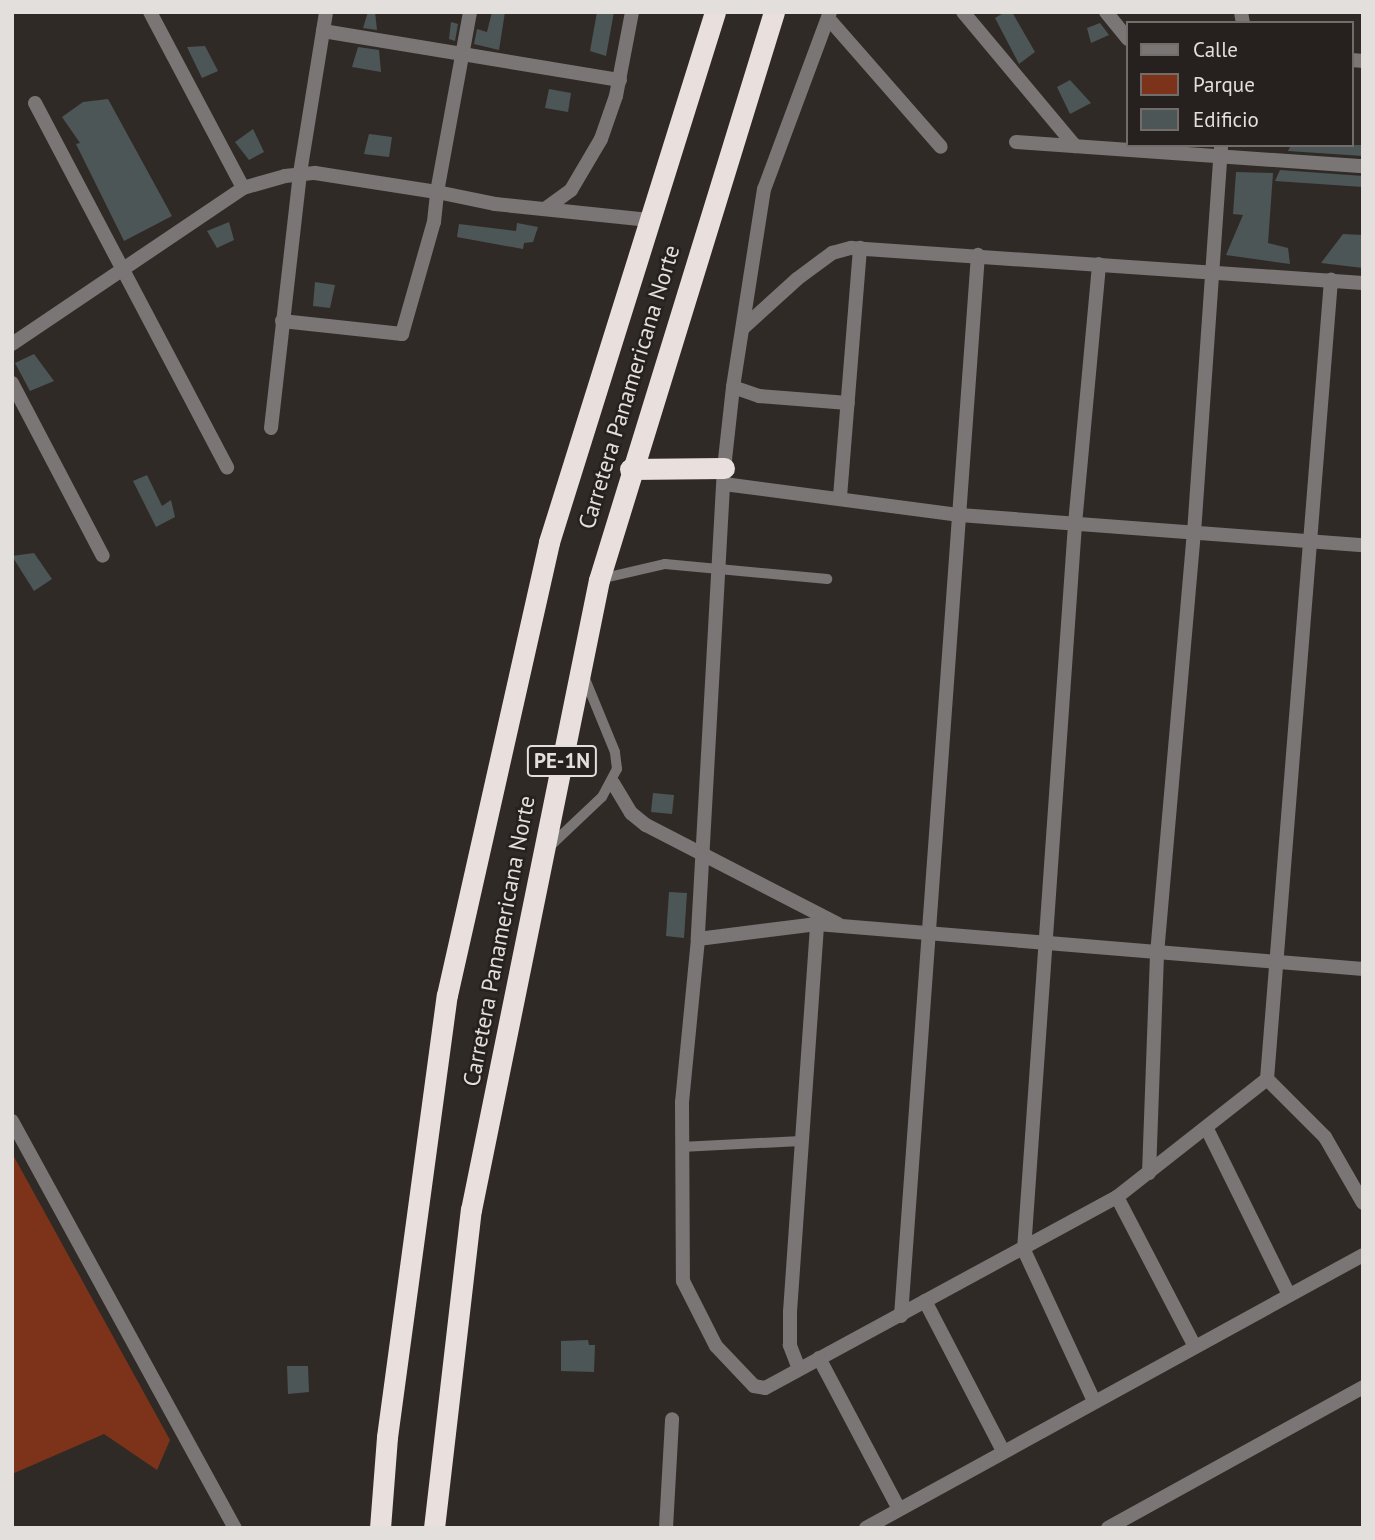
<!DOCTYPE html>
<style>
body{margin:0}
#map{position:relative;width:1375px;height:1540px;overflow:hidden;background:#302a27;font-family:"PT Sans",sans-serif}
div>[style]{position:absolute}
.green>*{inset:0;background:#7c3319}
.building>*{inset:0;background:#4d5656}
.service>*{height:10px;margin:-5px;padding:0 5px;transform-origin:5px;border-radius:5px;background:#7a7675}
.minor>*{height:14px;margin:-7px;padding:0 7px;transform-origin:7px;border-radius:7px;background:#7a7675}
.motorway>*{height:21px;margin:-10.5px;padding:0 10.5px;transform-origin:10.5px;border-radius:10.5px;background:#e9e0dd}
span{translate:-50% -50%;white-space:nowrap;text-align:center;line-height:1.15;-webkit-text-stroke:5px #26201e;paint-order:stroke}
.shield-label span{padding:2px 5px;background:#26201e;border:2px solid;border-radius:5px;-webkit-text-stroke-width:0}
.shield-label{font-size:21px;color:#e3dfdd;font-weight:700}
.street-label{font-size:23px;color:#e3dfdd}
.frame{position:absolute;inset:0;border:14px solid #e3dfdd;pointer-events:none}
.legend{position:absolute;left:1126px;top:21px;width:228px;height:126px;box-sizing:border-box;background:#26201e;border:2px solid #726c6a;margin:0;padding:9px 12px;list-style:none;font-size:21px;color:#e3dfdd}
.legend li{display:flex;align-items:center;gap:14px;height:35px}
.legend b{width:35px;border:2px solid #726c6a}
</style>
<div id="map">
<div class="green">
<i style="clip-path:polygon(12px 1153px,170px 1440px,157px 1470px,104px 1434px,12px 1474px)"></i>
</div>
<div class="building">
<i style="clip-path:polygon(368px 12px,375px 12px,377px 30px,363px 28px)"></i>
<i style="clip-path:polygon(492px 12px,505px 12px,499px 50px,474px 44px,477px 29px,487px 32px)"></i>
<i style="clip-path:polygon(597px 12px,614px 12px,606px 56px,590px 51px)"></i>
<i style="clip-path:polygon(1005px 12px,1012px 12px,1035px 52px,1019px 64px,995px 18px)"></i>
<i style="clip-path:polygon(451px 22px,458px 24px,455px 41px,449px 39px)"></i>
<i style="clip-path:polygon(1100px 23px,1109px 35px,1091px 43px,1087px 28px)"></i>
<i style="clip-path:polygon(205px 46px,218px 71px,202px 78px,187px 47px)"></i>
<i style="clip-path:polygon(358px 47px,379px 50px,381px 72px,352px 67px)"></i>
<i style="clip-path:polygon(1070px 80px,1091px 103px,1070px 114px,1057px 87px)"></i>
<i style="clip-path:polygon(549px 89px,571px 93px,568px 112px,545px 108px)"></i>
<i style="clip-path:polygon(108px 99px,172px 216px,124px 241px,76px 144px,80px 143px,62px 117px,83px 102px)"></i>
<i style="clip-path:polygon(253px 129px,264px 152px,249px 160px,235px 142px)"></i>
<i style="clip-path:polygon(369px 134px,392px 137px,389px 157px,364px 154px)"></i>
<i style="clip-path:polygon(1291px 145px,1363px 145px,1363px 156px,1288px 151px)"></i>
<i style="clip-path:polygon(1280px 170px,1363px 176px,1363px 187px,1275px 181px)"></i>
<i style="clip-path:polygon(1236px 172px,1273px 173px,1268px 243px,1288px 248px,1290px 264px,1226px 255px,1243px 215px,1233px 214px)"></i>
<i style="clip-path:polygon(229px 222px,234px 240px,217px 248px,207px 231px)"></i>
<i style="clip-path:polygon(517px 223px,538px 227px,533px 242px,524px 243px,523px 249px,457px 237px,459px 224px,516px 231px)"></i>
<i style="clip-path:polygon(1343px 234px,1363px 235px,1363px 268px,1321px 263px)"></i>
<i style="clip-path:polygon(315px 282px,335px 285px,330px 308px,313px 306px)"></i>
<i style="clip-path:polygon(34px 354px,54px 381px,30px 391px,15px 363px)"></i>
<i style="clip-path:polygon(147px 475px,162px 506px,171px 500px,175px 517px,156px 527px,133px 481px)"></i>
<i style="clip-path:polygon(34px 553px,52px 579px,34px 591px,12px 556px)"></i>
<i style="clip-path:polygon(653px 793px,674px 795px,672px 814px,651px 812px)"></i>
<i style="clip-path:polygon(669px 892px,687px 893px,684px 938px,666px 936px)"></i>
<i style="clip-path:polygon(588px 1340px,589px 1345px,595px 1345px,594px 1372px,561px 1371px,561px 1341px)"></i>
<i style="clip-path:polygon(287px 1366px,308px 1366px,309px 1392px,288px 1394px)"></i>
</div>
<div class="service">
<i style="left:600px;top:579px;width:67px;rotate:-13deg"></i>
<i style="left:665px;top:564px;width:163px;rotate:5.3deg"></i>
<i style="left:548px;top:848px;width:74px;rotate:-43.4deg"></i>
<i style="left:602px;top:797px;width:32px;rotate:-62deg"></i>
<i style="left:617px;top:769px;width:17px;rotate:-97deg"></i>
<i style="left:615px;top:752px;width:84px;rotate:-112.3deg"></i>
<i style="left:681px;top:1147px;width:120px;rotate:-2.9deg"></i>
</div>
<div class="minor">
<i style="left:150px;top:12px;width:199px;rotate:62.1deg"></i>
<i style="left:830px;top:12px;width:189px;rotate:110.4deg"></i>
<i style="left:764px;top:189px;width:200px;rotate:98.9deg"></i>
<i style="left:733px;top:387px;width:81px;rotate:96.3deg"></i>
<i style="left:724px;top:468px;width:472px;rotate:93.2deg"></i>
<i style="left:698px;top:939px;width:164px;rotate:95.6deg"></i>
<i style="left:682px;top:1102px;width:179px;rotate:89.7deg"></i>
<i style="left:683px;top:1281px;width:73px;rotate:63.1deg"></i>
<i style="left:716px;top:1346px;width:55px;rotate:46.5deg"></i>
<i style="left:754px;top:1386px;width:11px;rotate:10deg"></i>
<i style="left:765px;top:1388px;width:400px;rotate:-28.5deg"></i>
<i style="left:1117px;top:1197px;width:191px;rotate:-38.2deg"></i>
<i style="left:1267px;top:1079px;width:802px;rotate:-85.42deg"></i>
<i style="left:963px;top:12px;width:175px;rotate:50.1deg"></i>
<i style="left:1106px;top:12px;width:35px;rotate:51deg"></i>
<i style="left:1241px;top:12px;width:11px;rotate:80deg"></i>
<i style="left:828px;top:18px;width:171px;rotate:48.8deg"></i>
<i style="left:323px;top:31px;width:301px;rotate:9.4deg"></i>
<i style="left:1352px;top:60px;width:11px;rotate:5deg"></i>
<i style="left:35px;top:103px;width:412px;rotate:62.2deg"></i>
<i style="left:1016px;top:142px;width:348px;rotate:4deg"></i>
<i style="left:545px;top:209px;width:32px;rotate:-36deg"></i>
<i style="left:571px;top:190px;width:59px;rotate:-59.5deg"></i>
<i style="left:601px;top:139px;width:46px;rotate:-70.8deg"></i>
<i style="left:616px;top:96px;width:86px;rotate:-79.2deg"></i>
<i style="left:282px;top:321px;width:121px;rotate:6.2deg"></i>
<i style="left:402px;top:334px;width:116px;rotate:-74.1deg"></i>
<i style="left:434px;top:222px;width:30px;rotate:-84deg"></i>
<i style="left:437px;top:192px;width:59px;rotate:11.7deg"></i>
<i style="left:495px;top:204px;width:155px;rotate:5.9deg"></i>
<i style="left:743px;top:328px;width:73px;rotate:-42.2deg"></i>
<i style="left:797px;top:279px;width:44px;rotate:-36.6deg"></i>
<i style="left:832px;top:253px;width:20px;rotate:-15deg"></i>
<i style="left:851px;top:248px;width:513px;rotate:3.91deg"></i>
<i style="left:12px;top:344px;width:279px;rotate:-34deg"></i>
<i style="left:243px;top:188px;width:44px;rotate:-15.9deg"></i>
<i style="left:285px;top:176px;width:30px;rotate:-6deg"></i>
<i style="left:315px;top:173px;width:123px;rotate:8.9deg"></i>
<i style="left:437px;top:192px;width:183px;rotate:-79.6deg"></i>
<i style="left:12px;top:383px;width:195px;rotate:62.3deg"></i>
<i style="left:733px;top:387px;width:28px;rotate:19deg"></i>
<i style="left:759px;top:396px;width:89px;rotate:4.5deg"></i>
<i style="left:271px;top:428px;width:257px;rotate:-83.5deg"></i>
<i style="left:300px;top:173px;width:163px;rotate:-80.8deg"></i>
<i style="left:724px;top:484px;width:238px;rotate:7.5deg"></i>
<i style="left:960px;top:515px;width:404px;rotate:4.3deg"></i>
<i style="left:840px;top:497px;width:250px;rotate:-85.4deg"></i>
<i style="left:613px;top:783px;width:35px;rotate:59deg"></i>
<i style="left:631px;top:813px;width:19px;rotate:39deg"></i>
<i style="left:646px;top:825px;width:216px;rotate:27.3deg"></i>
<i style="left:698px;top:939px;width:120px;rotate:-7.2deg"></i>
<i style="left:817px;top:924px;width:548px;rotate:4.71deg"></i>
<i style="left:1267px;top:1079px;width:82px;rotate:45deg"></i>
<i style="left:1325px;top:1137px;width:76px;rotate:60.1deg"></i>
<i style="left:12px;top:1121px;width:464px;rotate:61.3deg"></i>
<i style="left:1207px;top:1129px;width:185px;rotate:63.7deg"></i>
<i style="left:1149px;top:1173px;width:219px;rotate:-87.9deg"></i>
<i style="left:1157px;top:954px;width:423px;rotate:-85deg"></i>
<i style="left:1194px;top:533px;width:389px;rotate:-86deg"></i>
<i style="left:1117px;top:1197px;width:167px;rotate:62.5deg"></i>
<i style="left:925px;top:1301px;width:169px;rotate:62.5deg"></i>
<i style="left:901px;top:1316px;width:1064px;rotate:-85.85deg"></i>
<i style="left:819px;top:1358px;width:171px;rotate:62.1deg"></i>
<i style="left:799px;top:1369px;width:26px;rotate:-111deg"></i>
<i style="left:790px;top:1345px;width:33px;rotate:-90deg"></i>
<i style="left:790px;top:1312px;width:389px;rotate:-86deg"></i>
<i style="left:1094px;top:1401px;width:166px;rotate:-114.9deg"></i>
<i style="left:1024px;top:1250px;width:728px;rotate:-85.98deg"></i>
<i style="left:1075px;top:524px;width:261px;rotate:-84.7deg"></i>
<i style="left:666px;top:1528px;width:109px;rotate:-86.8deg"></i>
<i style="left:866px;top:1528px;width:567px;rotate:-28.78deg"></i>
<i style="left:1108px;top:1528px;width:291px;rotate:-28.9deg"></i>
</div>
<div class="motorway">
<i style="left:630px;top:469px;width:94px;rotate:-0.6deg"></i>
<i style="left:380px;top:1528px;width:91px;rotate:-85.6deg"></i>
<i style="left:387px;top:1437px;width:446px;rotate:-82.3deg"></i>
<i style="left:447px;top:995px;width:464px;rotate:-77.3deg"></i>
<i style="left:549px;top:542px;width:555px;rotate:-72.61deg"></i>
<i style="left:434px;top:1528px;width:320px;rotate:-83.4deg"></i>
<i style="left:471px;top:1210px;width:643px;rotate:-78.52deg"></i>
<i style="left:599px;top:580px;width:594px;rotate:-72.88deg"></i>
</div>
<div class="shield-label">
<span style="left:562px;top:761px">PE-1N</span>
</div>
<div class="street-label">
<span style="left:629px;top:387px;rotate:-73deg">Carretera Panamericana Norte</span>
<span style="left:499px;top:941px;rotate:-79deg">Carretera Panamericana Norte</span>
</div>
<div class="frame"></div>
<ul class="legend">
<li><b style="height:9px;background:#7a7675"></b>Calle</li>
<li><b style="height:19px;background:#7c3319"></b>Parque</li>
<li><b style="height:19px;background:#4d5656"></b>Edificio</li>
</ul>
</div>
